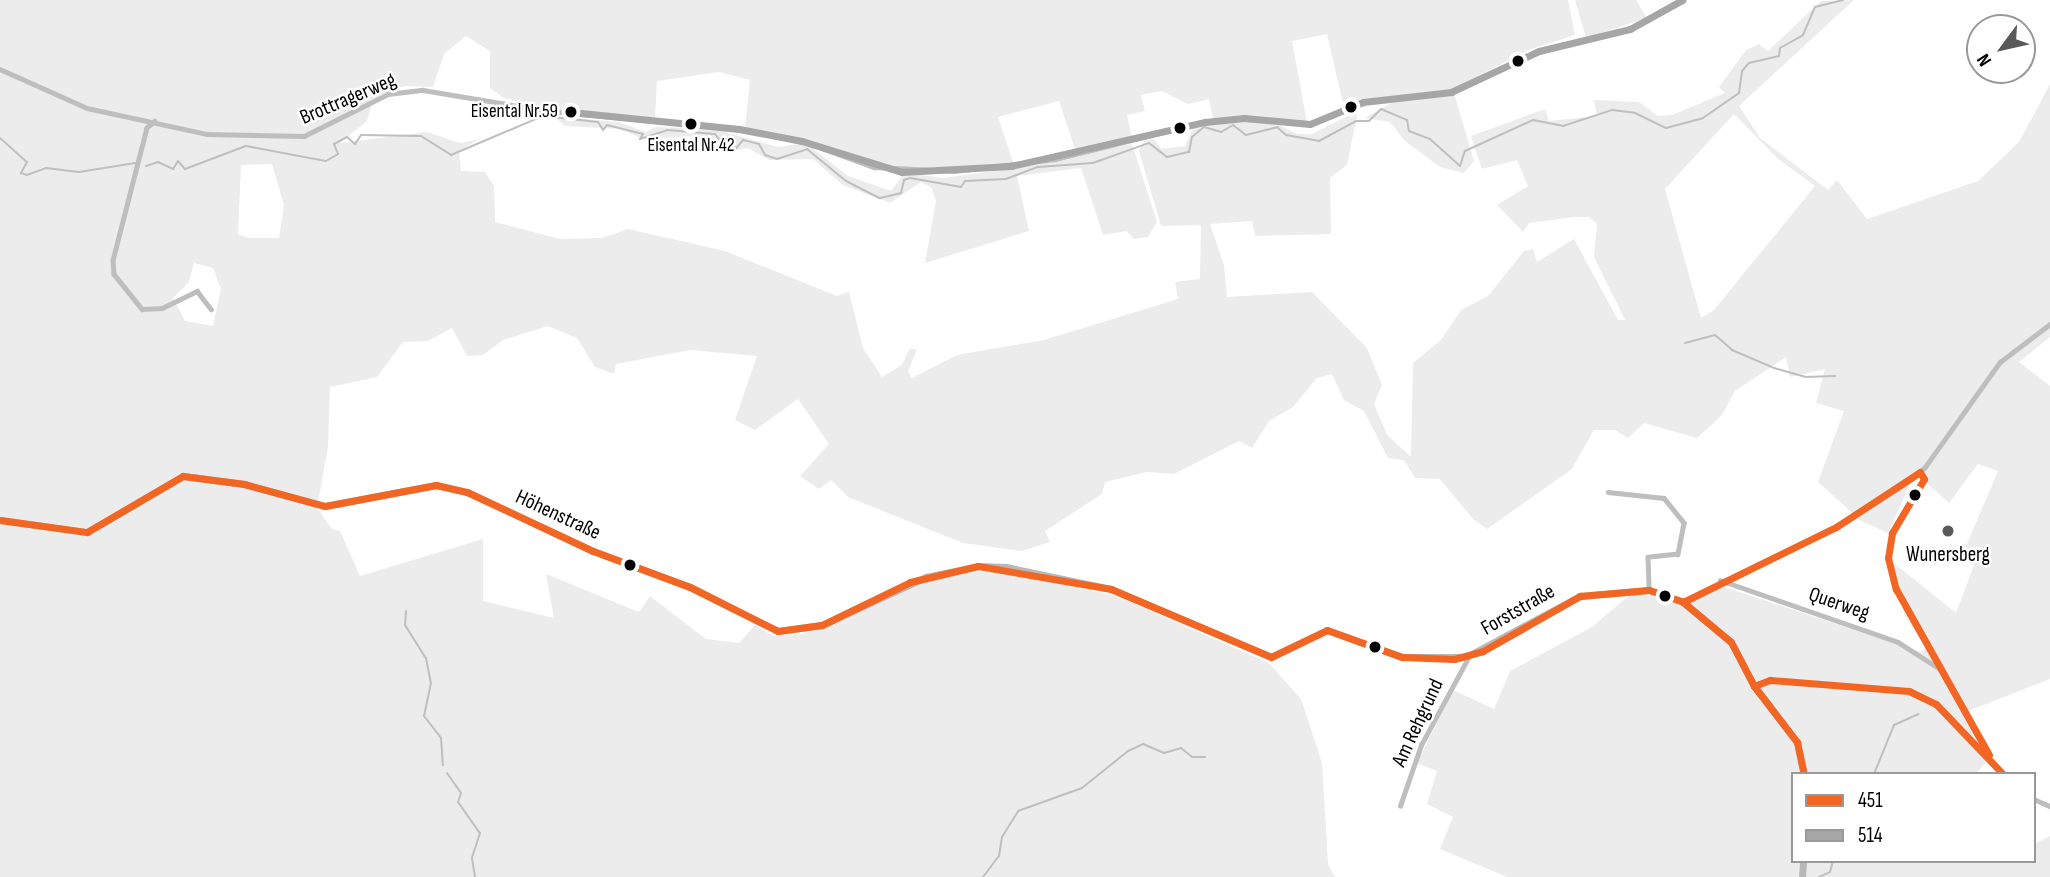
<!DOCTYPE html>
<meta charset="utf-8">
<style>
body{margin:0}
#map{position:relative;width:2050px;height:877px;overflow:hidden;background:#fff;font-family:"Sofia Sans Condensed",sans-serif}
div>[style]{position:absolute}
.green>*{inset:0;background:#ececec}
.stream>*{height:2px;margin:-1px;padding:0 1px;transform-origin:1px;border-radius:1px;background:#bfbfbf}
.street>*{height:4.5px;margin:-2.25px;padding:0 2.25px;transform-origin:2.25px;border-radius:2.25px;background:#bebebe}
.secondary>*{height:7px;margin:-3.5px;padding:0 3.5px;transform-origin:3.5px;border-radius:3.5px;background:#b8b8b8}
.bus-1>*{height:7px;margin:-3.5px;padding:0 3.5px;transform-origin:3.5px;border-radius:3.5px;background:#f26522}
.bus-2>*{height:7px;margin:-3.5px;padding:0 3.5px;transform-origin:3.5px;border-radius:3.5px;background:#a6a6a6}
.dots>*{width:19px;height:19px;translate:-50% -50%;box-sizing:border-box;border:4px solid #fff;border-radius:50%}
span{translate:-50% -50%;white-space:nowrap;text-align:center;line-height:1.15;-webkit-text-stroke:5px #fff;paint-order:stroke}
.bus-label{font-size:19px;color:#000}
.right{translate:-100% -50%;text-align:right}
.street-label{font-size:21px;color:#000}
.poi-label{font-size:21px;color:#000}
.legend{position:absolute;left:1791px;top:772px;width:245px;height:91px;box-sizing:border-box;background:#fff;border:2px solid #999;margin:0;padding:9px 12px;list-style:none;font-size:21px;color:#000}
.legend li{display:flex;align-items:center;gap:14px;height:35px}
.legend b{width:35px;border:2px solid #999}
.north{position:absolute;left:1966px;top:14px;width:70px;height:70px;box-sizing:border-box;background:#fff;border:2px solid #999;border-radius:50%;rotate:237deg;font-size:19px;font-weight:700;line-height:28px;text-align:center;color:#000}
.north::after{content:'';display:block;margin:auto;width:24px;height:32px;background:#595959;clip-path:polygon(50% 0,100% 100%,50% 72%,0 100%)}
</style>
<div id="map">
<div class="green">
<i style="clip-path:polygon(evenodd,0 0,1568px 0,1575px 35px,1528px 50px,1453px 89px,1361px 100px,1344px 108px,1327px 34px,1292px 41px,1307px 123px,1241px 117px,1213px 119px,1209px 99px,1188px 104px,1162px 91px,1141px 95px,1145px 111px,1127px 115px,1132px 137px,1076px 152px,1059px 101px,998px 117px,1013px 162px,1007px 165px,901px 170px,745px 128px,750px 80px,719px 72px,657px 81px,655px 118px,552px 110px,504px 98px,490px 88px,490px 51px,466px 36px,444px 54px,433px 87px,404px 86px,385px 93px,373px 101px,367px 121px,340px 143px,427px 132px,460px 143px,480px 139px,459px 151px,461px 171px,485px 172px,494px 186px,495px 222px,560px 239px,602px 238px,628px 229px,725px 251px,837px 296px,849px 292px,863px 348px,882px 377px,902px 365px,910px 348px,917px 350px,908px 371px,912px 378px,957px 355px,1044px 340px,1178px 299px,1175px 282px,1200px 279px,1201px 225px,1161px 226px,1139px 151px,1144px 141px,1154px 139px,1161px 149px,1185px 146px,1193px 129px,1226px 121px,1276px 123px,1297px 134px,1312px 134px,1358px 111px,1347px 165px,1330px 178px,1331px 234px,1255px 236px,1252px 221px,1210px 224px,1224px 265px,1227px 297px,1312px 292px,1367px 348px,1382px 385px,1374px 404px,1387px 435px,1411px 457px,1413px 363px,1441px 340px,1461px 310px,1488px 296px,1524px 251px,1533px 249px,1537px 262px,1574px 239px,1618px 320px,1625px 320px,1594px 257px,1597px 224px,1589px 217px,1574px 217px,1529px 223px,1523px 232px,1497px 205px,1528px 186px,1517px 160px,1482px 169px,1471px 136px,1545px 109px,1549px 121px,1597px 116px,1594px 100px,1639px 102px,1658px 116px,1672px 115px,1725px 93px,1719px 87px,1746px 50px,1759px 44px,1768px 51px,1821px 1px,1854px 0,1739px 106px,1760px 138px,1828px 190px,1837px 180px,1867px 219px,1978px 181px,2019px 142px,2050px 84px,2050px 337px,2019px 362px,2050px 386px,2050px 679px,1963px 713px,1987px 761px,1976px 774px,1793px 774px,1793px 861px,2034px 861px,2034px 844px,2050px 836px,2050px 877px,1507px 877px,1440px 849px,1453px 817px,1427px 804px,1437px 771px,1417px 763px,1453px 690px,1494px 709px,1510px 671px,1592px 627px,1633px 592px,1677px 602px,1724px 587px,1921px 652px,1926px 648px,1905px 616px,1889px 559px,1956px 613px,1974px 565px,1961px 558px,1998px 471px,1978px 464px,1949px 503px,1915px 473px,1888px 533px,1861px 521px,1818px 482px,1844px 411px,1816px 403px,1825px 369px,1790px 377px,1786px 357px,1735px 391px,1722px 415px,1697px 438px,1644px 423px,1628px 438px,1615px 430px,1594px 430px,1572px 469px,1487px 529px,1473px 519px,1440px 479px,1415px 478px,1404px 460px,1388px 458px,1364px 411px,1344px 400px,1332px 374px,1317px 378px,1293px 407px,1269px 421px,1252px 448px,1239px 441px,1174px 474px,1147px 472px,1105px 482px,1102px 494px,1045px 531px,1050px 542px,1022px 551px,963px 543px,848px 497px,831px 480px,819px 489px,800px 476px,829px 444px,798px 399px,755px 430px,735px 420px,757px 356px,690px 350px,616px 364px,614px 374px,595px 367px,577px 338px,548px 326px,503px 340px,483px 355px,467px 356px,452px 328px,428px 341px,403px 342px,377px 377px,330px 387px,328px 447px,317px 508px,332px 529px,340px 531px,360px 576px,483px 539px,483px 601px,554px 618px,546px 574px,639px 612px,650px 596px,706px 639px,739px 643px,755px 625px,773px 636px,804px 634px,928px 581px,972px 572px,1007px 572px,1120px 597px,1269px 663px,1301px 699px,1322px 763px,1328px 864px,1335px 877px,0 877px,0 0,1734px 114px,1777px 158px,1815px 186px,1714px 310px,1701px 318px,1665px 189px,1734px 114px,0 0,272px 164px,284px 205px,279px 238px,249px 238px,238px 234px,241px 165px,272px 164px,0 0,194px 263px,213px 268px,221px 289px,213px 326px,185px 321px,173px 298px,189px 282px,194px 263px)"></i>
<i style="clip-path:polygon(1575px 0,1636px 0,1647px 18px,1586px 38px)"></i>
<i style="clip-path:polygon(1454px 93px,1474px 161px,1464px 173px,1440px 167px,1405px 141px,1390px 122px,1365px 118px,1393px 102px)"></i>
<i style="clip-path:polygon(553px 116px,618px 122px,646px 132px,655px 127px,715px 129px,778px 147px,806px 143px,848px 176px,891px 191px,902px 177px,913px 174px,943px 178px,1010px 169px,1132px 144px,1157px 222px,1148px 237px,1134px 239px,1126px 231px,1103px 235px,1081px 168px,1017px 176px,1029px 231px,925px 263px,936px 201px,932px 188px,921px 182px,890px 203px,843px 185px,813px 159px,769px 160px,748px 148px,726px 152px,696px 136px,643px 139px,620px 129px,565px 126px)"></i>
</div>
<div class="stream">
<i style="left:0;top:138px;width:36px;rotate:42deg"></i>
<i style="left:27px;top:162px;width:13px;rotate:119deg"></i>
<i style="left:21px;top:173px;width:6px;rotate:18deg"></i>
<i style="left:27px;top:175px;width:20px;rotate:-20deg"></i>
<i style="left:46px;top:168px;width:33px;rotate:7deg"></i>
<i style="left:79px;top:172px;width:57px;rotate:-9.1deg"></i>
<i style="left:146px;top:166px;width:13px;rotate:-18deg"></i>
<i style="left:158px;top:162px;width:17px;rotate:25deg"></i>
<i style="left:173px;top:169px;width:9px;rotate:-58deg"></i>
<i style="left:178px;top:161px;width:11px;rotate:49deg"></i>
<i style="left:185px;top:169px;width:65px;rotate:-20.7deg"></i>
<i style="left:246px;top:146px;width:81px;rotate:10.6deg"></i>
<i style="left:326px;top:161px;width:14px;rotate:-30deg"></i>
<i style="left:338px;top:154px;width:11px;rotate:-112deg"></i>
<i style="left:334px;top:144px;width:15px;rotate:-28deg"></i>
<i style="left:347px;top:137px;width:11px;rotate:41deg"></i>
<i style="left:355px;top:144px;width:11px;rotate:-56deg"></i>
<i style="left:361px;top:135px;width:60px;rotate:1deg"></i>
<i style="left:421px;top:136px;width:36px;rotate:32deg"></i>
<i style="left:451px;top:155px;width:100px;rotate:-23deg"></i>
<i style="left:543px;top:116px;width:55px;rotate:6.2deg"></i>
<i style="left:598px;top:122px;width:9px;rotate:58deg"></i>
<i style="left:603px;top:130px;width:6px;rotate:-51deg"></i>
<i style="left:607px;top:125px;width:37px;rotate:14deg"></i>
<i style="left:643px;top:134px;width:6px;rotate:121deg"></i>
<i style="left:640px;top:139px;width:28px;rotate:-18deg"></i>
<i style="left:667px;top:130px;width:48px;rotate:4.8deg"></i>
<i style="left:715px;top:134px;width:20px;rotate:53deg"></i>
<i style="left:727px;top:150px;width:6px;rotate:18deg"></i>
<i style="left:733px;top:152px;width:16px;rotate:-50deg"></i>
<i style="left:743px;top:140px;width:16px;rotate:14deg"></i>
<i style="left:759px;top:144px;width:13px;rotate:61deg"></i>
<i style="left:765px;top:155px;width:13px;rotate:18deg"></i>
<i style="left:777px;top:159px;width:32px;rotate:-18deg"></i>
<i style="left:807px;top:149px;width:50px;rotate:39.4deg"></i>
<i style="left:846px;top:181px;width:38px;rotate:27deg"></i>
<i style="left:880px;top:198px;width:22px;rotate:-13deg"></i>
<i style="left:901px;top:193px;width:13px;rotate:-77deg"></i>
<i style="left:904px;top:180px;width:6px;rotate:-18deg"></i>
<i style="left:910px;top:178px;width:52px;rotate:10deg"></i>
<i style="left:961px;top:187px;width:7px;rotate:-56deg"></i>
<i style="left:965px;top:181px;width:41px;rotate:-2.8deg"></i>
<i style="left:1006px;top:179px;width:34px;rotate:-21deg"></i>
<i style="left:1038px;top:167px;width:55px;rotate:-4.2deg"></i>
<i style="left:1093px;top:163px;width:59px;rotate:-19.7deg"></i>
<i style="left:1149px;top:143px;width:23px;rotate:38deg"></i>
<i style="left:1167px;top:157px;width:23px;rotate:-13deg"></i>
<i style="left:1189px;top:152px;width:15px;rotate:-79deg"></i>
<i style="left:1192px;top:137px;width:16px;rotate:-40deg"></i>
<i style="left:1204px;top:127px;width:18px;rotate:16deg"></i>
<i style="left:1221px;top:132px;width:14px;rotate:-30deg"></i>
<i style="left:1233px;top:125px;width:16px;rotate:38deg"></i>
<i style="left:1246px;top:135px;width:32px;rotate:-14deg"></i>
<i style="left:1277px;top:127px;width:12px;rotate:42deg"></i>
<i style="left:1286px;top:135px;width:34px;rotate:10deg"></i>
<i style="left:1319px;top:141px;width:42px;rotate:-28.4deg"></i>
<i style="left:1356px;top:121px;width:13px"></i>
<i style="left:1369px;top:121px;width:17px;rotate:-45deg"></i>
<i style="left:1381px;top:109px;width:28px;rotate:23deg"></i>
<i style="left:1407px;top:120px;width:11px;rotate:80deg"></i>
<i style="left:1409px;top:131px;width:22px;rotate:21deg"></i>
<i style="left:1430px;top:139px;width:40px;rotate:42deg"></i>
<i style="left:1460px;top:166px;width:16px;rotate:-72deg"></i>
<i style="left:1465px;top:151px;width:75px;rotate:-24.5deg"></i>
<i style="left:1533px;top:120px;width:31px;rotate:11deg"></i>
<i style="left:1563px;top:126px;width:52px;rotate:-18.1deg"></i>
<i style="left:1612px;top:110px;width:23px;rotate:7deg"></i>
<i style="left:1635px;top:113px;width:34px;rotate:26deg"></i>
<i style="left:1666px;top:128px;width:38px;rotate:-15deg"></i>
<i style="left:1703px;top:118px;width:44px;rotate:-34.8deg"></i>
<i style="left:1739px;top:93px;width:22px;rotate:-82deg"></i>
<i style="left:1742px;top:71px;width:11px;rotate:-49deg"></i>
<i style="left:1749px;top:63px;width:31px;rotate:-13deg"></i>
<i style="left:1779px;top:56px;width:8px;rotate:-83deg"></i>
<i style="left:1780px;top:48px;width:26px;rotate:-29deg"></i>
<i style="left:1803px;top:35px;width:30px;rotate:-67deg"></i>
<i style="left:1815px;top:7px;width:29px;rotate:-14deg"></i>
<i style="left:1685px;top:343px;width:31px;rotate:-15deg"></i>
<i style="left:1715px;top:335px;width:23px;rotate:41deg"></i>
<i style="left:1732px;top:350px;width:46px;rotate:23.2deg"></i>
<i style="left:1774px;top:368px;width:32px;rotate:16deg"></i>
<i style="left:1805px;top:377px;width:30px;rotate:-2deg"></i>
<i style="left:406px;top:611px;width:14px;rotate:94deg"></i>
<i style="left:405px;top:625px;width:39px;rotate:58deg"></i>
<i style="left:426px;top:658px;width:25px;rotate:79deg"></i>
<i style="left:431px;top:683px;width:34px;rotate:102deg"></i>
<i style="left:424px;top:716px;width:28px;rotate:52deg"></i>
<i style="left:441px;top:738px;width:27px;rotate:86deg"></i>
<i style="left:447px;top:773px;width:24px;rotate:55deg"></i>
<i style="left:461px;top:793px;width:9px;rotate:108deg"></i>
<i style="left:458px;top:802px;width:38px;rotate:55deg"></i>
<i style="left:480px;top:833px;width:26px;rotate:108deg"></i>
<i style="left:472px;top:858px;width:19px;rotate:81deg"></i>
<i style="left:1874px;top:774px;width:53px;rotate:-67.8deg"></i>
<i style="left:1894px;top:725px;width:27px;rotate:-24deg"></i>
<i style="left:983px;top:877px;width:26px;rotate:-53deg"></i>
<i style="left:999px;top:856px;width:19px;rotate:-81deg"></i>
<i style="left:1002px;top:837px;width:31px;rotate:-58deg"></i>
<i style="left:1018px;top:811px;width:68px;rotate:-19.8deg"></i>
<i style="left:1082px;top:788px;width:59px;rotate:-38.8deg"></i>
<i style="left:1128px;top:751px;width:17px;rotate:-25deg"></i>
<i style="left:1143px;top:744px;width:23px;rotate:23deg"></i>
<i style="left:1164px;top:753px;width:18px;rotate:-16deg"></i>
<i style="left:1181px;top:748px;width:14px;rotate:39deg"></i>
<i style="left:1192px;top:757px;width:13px"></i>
<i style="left:1819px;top:877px;width:12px;rotate:-24deg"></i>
<i style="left:1830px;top:872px;width:11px;rotate:-75deg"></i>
</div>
<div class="street">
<i style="left:0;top:69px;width:95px;rotate:24.1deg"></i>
<i style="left:87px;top:108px;width:123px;rotate:12.2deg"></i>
<i style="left:207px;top:134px;width:97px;rotate:1.2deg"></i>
<i style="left:304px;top:136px;width:94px;rotate:-26.6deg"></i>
<i style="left:388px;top:94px;width:35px;rotate:-7deg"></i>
<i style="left:423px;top:90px;width:128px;rotate:9.5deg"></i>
<i style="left:549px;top:111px;width:191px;rotate:5.4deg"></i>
<i style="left:739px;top:129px;width:64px;rotate:10.8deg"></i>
<i style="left:802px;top:141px;width:77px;rotate:19.9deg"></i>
<i style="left:874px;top:167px;width:81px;rotate:2.8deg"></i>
<i style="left:955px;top:171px;width:101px;rotate:-6.8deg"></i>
<i style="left:1055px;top:159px;width:154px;rotate:-13.9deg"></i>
<i style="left:1205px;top:122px;width:39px;rotate:-6deg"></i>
<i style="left:1244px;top:118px;width:66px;rotate:5.2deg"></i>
<i style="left:1310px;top:124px;width:57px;rotate:-22.5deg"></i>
<i style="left:1363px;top:102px;width:89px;rotate:-6.5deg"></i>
<i style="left:1451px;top:92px;width:97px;rotate:-25deg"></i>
<i style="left:1539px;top:51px;width:94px;rotate:-13.6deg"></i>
<i style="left:1630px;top:29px;width:60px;rotate:-29.1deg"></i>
<i style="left:155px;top:121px;width:11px;rotate:139deg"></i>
<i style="left:147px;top:128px;width:136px;rotate:104.4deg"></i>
<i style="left:113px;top:260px;width:14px;rotate:86deg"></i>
<i style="left:114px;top:274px;width:45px;rotate:51.3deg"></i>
<i style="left:142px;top:309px;width:20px;rotate:-3deg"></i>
<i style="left:162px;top:308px;width:39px;rotate:-26deg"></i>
<i style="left:197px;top:291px;width:23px;rotate:52deg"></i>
<i style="left:1920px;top:472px;width:8px;rotate:60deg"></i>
<i style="left:1924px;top:479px;width:63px;rotate:120.7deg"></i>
<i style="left:1892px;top:533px;width:25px;rotate:99deg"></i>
<i style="left:1888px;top:558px;width:32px;rotate:76deg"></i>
<i style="left:1896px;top:589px;width:190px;rotate:60.7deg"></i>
<i style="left:1608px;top:492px;width:56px;rotate:6.1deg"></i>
<i style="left:1664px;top:498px;width:32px;rotate:51deg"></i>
<i style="left:1684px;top:523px;width:32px;rotate:101deg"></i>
<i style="left:1678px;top:554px;width:30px;rotate:174deg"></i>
<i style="left:1648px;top:557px;width:33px;rotate:88deg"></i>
<i style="left:1720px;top:580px;width:188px;rotate:19.2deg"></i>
<i style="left:1898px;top:642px;width:50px;rotate:32.7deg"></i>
<i style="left:1683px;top:602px;width:170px;rotate:-26.1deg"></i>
<i style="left:1836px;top:527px;width:79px;rotate:-32.1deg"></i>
<i style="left:1903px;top:485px;width:28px;rotate:-39deg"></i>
<i style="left:1925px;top:467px;width:129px;rotate:-54.5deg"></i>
<i style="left:2000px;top:362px;width:63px;rotate:-37.2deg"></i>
<i style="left:1755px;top:686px;width:16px;rotate:-22deg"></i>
<i style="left:1770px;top:680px;width:139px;rotate:4.5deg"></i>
<i style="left:1909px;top:691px;width:30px;rotate:26deg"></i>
<i style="left:1936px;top:704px;width:97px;rotate:46.3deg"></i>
<i style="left:2034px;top:799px;width:17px;rotate:24deg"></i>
<i style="left:1400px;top:806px;width:65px;rotate:-71deg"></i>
<i style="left:1421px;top:745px;width:99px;rotate:-61.6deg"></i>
</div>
<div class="secondary">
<i style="left:0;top:520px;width:88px;rotate:7.9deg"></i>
<i style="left:87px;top:532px;width:111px;rotate:-30.3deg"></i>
<i style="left:183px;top:476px;width:62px;rotate:7.5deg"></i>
<i style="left:244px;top:484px;width:84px;rotate:15.2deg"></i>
<i style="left:325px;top:506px;width:113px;rotate:-10.7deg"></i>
<i style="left:436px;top:485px;width:32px;rotate:13deg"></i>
<i style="left:467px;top:492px;width:139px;rotate:25.1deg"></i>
<i style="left:593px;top:551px;width:103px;rotate:20.4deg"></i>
<i style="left:690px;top:587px;width:98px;rotate:26.6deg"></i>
<i style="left:778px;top:631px;width:44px;rotate:-7.8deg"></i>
<i style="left:822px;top:625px;width:115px;rotate:-24.8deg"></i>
<i style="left:926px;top:577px;width:53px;rotate:-11.9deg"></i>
<i style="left:978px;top:566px;width:28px;rotate:2deg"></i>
<i style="left:1006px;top:567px;width:107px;rotate:11.8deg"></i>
<i style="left:1111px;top:589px;width:174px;rotate:23deg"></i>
<i style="left:1271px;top:657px;width:62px;rotate:-25.7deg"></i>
<i style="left:1327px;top:630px;width:80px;rotate:19.8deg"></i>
<i style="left:1402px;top:657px;width:64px"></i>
<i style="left:1466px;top:657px;width:129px;rotate:-28.2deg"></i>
<i style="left:1580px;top:596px;width:69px;rotate:-5deg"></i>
<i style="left:1649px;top:590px;width:36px;rotate:19deg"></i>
<i style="left:1683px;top:602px;width:62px;rotate:39.8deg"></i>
<i style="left:1731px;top:642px;width:50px;rotate:62.4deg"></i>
<i style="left:1754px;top:686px;width:71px;rotate:52.5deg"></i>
<i style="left:1797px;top:742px;width:33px;rotate:78deg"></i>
<i style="left:1802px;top:877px;width:16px;rotate:-86deg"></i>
</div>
<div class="bus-1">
<i style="left:1920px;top:472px;width:8px;rotate:60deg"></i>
<i style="left:1924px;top:479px;width:63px;rotate:120.7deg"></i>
<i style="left:1892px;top:533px;width:25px;rotate:99deg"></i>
<i style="left:1888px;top:558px;width:32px;rotate:76deg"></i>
<i style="left:1896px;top:589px;width:190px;rotate:60.7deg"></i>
<i style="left:0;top:520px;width:88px;rotate:7.9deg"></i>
<i style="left:87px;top:532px;width:111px;rotate:-30.3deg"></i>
<i style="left:183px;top:476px;width:62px;rotate:7.5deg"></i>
<i style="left:244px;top:484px;width:84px;rotate:15.2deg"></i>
<i style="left:325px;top:506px;width:113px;rotate:-10.7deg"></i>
<i style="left:436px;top:485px;width:32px;rotate:13deg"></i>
<i style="left:467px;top:492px;width:139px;rotate:25.1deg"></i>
<i style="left:593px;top:551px;width:103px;rotate:20.4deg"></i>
<i style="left:690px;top:587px;width:98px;rotate:26.6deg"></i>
<i style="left:778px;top:631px;width:44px;rotate:-7.8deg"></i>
<i style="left:822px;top:625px;width:98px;rotate:-26deg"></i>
<i style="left:910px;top:582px;width:70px;rotate:-13.2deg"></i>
<i style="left:978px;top:566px;width:135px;rotate:9.8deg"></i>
<i style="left:1111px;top:589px;width:174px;rotate:23deg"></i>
<i style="left:1271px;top:657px;width:62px;rotate:-25.7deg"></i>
<i style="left:1683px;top:602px;width:170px;rotate:-26.1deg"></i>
<i style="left:1836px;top:527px;width:100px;rotate:-33.2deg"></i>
<i style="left:1327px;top:630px;width:80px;rotate:19.8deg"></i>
<i style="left:1402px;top:657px;width:52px;rotate:2.2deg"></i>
<i style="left:1454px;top:659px;width:30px;rotate:-15deg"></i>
<i style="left:1483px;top:651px;width:112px;rotate:-29.6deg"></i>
<i style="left:1580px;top:596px;width:69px;rotate:-5deg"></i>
<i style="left:1649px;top:590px;width:36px;rotate:19deg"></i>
<i style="left:1683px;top:602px;width:62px;rotate:39.8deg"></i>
<i style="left:1731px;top:642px;width:50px;rotate:62.4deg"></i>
<i style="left:1754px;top:686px;width:71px;rotate:52.5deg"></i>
<i style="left:1797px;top:742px;width:33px;rotate:78deg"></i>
<i style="left:1754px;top:686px;width:17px;rotate:-21deg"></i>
<i style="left:1770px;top:680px;width:139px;rotate:4.5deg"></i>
<i style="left:1909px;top:691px;width:30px;rotate:26deg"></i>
<i style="left:1936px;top:704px;width:97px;rotate:46.3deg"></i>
</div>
<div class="bus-2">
<i style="left:571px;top:112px;width:169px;rotate:5.8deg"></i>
<i style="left:739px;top:129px;width:64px;rotate:10.8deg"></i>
<i style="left:802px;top:141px;width:105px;rotate:17.2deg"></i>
<i style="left:902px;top:172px;width:109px;rotate:-3.2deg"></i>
<i style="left:1011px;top:166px;width:199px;rotate:-12.8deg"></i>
<i style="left:1205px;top:122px;width:39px;rotate:-6deg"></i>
<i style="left:1244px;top:118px;width:66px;rotate:5.2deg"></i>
<i style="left:1310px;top:124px;width:57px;rotate:-22.5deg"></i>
<i style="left:1363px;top:102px;width:89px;rotate:-6.5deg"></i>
<i style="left:1451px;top:92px;width:97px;rotate:-25deg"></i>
<i style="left:1539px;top:51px;width:94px;rotate:-13.6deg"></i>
<i style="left:1630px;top:29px;width:60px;rotate:-29.1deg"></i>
</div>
<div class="dots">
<i style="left:1518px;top:61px;background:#000"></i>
<i style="left:1351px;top:107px;background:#000"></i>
<i style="left:571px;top:112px;background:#000"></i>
<i style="left:691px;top:124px;background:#000"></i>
<i style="left:1180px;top:128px;background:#000"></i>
<i style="left:1915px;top:495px;background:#000"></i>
<i style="left:1948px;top:531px;background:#595959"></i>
<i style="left:630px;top:565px;background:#000"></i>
<i style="left:1665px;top:596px;background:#000"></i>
<i style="left:1375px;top:647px;background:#000"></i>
</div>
<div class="bus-label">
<span class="right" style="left:558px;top:112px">Eisental Nr.59</span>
<span style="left:691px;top:146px">Eisental Nr.42</span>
</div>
<div class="street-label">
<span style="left:348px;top:99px;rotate:-23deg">Brottragerweg</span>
<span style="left:558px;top:515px;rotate:25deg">Höhenstraße</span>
<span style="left:1839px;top:604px;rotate:19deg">Querweg</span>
<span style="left:1518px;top:610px;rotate:-30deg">Forststraße</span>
<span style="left:1418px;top:723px;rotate:-65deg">Am Rehgrund</span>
</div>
<div class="poi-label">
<span style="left:1948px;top:555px">Wunersberg</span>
</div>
<ul class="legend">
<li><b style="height:9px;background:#f26522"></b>451</li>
<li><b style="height:9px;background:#a6a6a6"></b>514</li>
</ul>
<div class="north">N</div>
</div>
